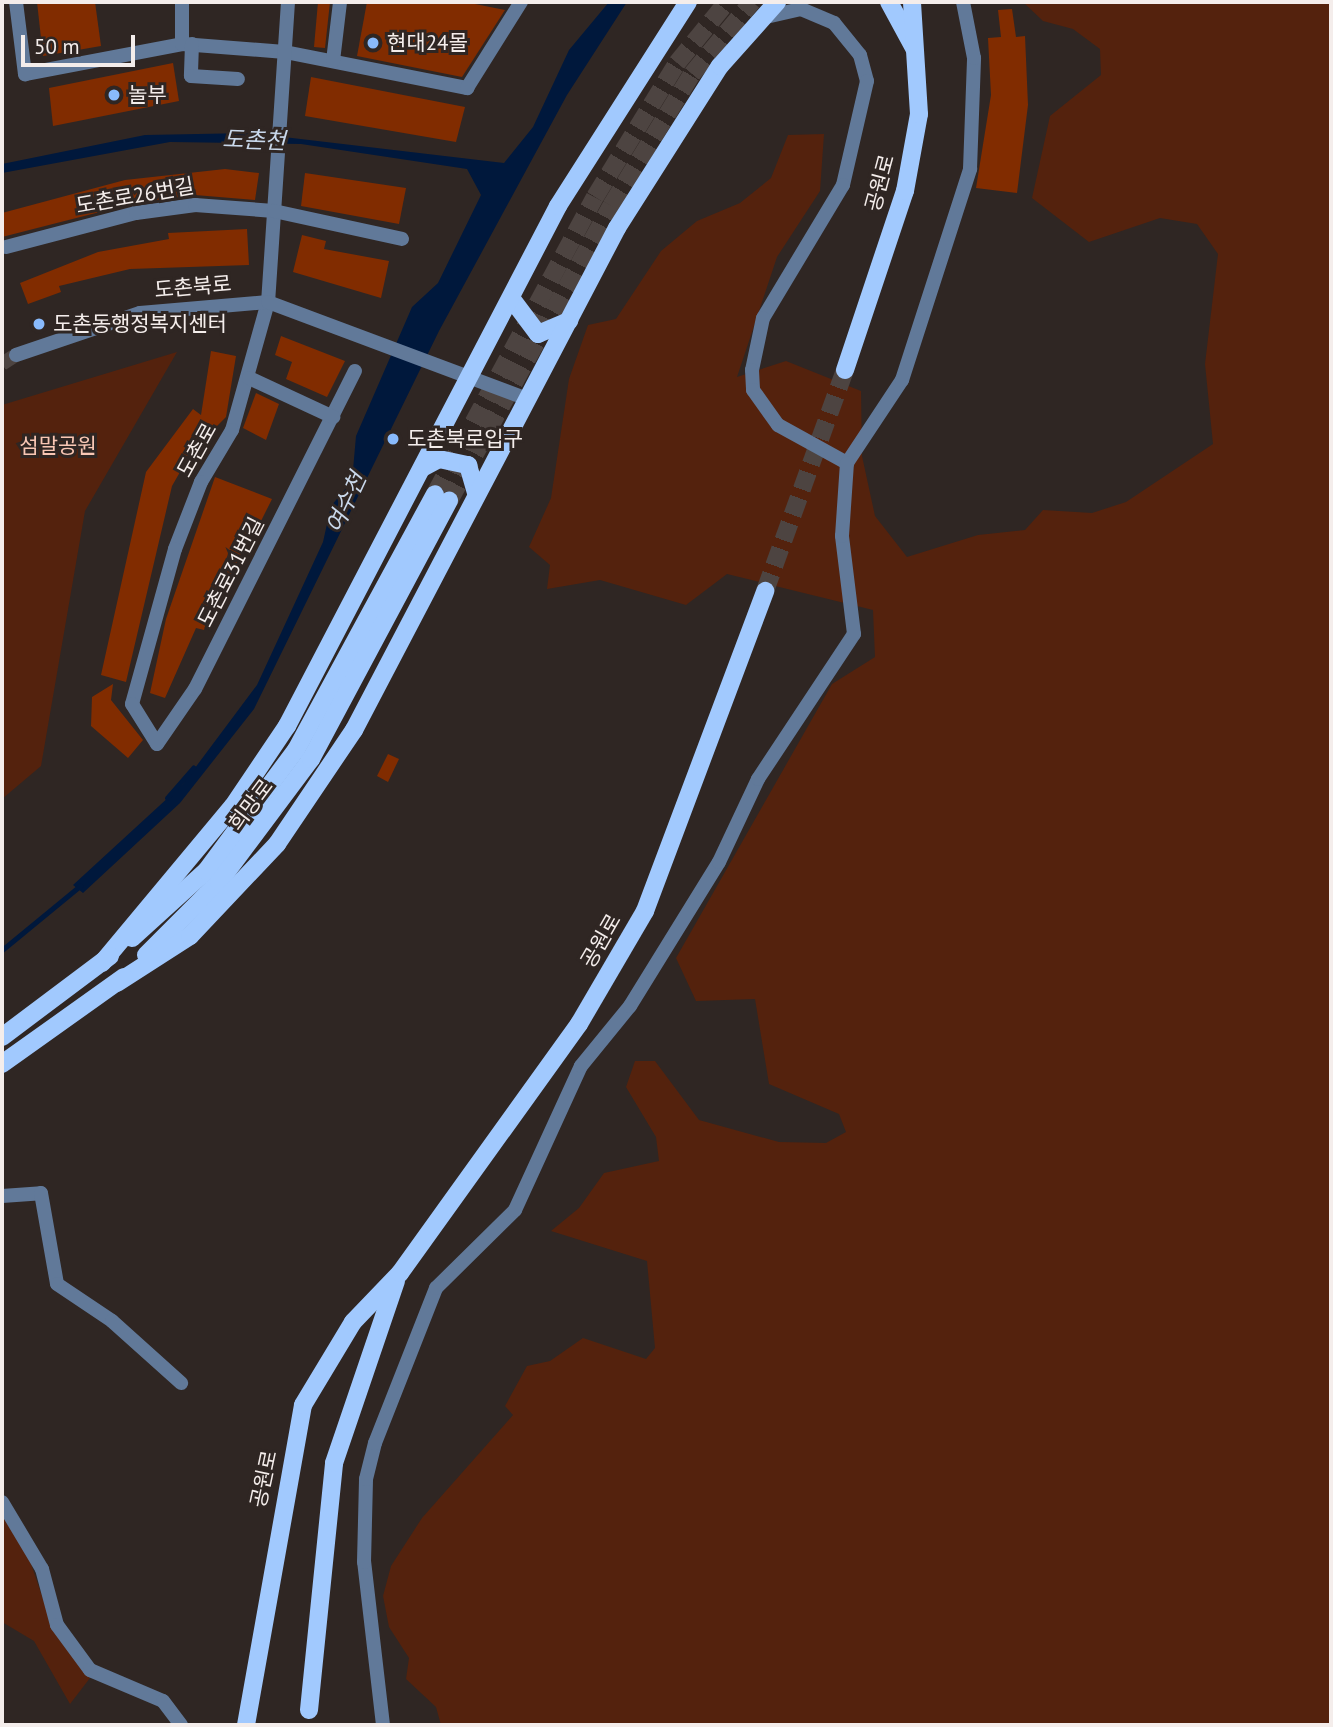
<!DOCTYPE html>
<meta charset="utf-8">
<style>
body{margin:0}
#map{position:relative;width:1333px;height:1727px;overflow:hidden;background:#2f2623;font-family:"PT Sans","Noto Sans KR",sans-serif}
div>[style]{position:absolute}
.green>*{inset:0;background:#54220d}
.water>*{inset:0;background:#00183c}
.stream>*{height:4.5px;margin:-2.25px;padding:0 2.25px;transform-origin:2.25px;border-radius:2.25px;background:#00183c}
.building>*{inset:0;background:#812c00}
.minor-tunnel>*{height:14px;margin-top:-7px;transform-origin:0;background:repeating-linear-gradient(90deg,#4d4441 0 14px,transparent 0 21px)}
.major-tunnel>*{height:18px;margin-top:-9px;transform-origin:0;background:repeating-linear-gradient(90deg,#4d4441 0 18px,transparent 0 27px)}
.minor>*{height:14px;margin:-7px;padding:0 7px;transform-origin:7px;border-radius:7px;background:#617999}
.major>*{height:18px;margin:-9px;padding:0 9px;transform-origin:9px;border-radius:9px;background:#a1c9fe}
.dots>*{width:19px;height:19px;translate:-50% -50%;box-sizing:border-box;border:4px solid #2f2623;border-radius:50%}
span{translate:-50% -50%;white-space:nowrap;text-align:center;line-height:1.15;-webkit-text-stroke:6px #2f2623;paint-order:stroke}
.poi-label{font-size:21px;color:#f4edeb}
.left{translate:0 -50%;text-align:left}
.street-label{font-size:21px;color:#f4edeb}
.park-label{font-size:21px;color:#f9c7b4}
.water-label{font-size:23px;color:#c9d8eb;font-style:italic}
.frame{position:absolute;inset:0;border:4px solid #f4edeb;pointer-events:none}
.scale{position:absolute;left:21px;top:35px;width:114px;height:32px;box-sizing:border-box;border:4px solid #f4edeb;border-top:0;padding-left:9px;font-size:21px;line-height:24px;white-space:nowrap;color:#f4edeb;-webkit-text-stroke:5px #2f2623;paint-order:stroke}
</style>
<div id="map">
<div class="green">
<i style="clip-path:polygon(1023px 2px,1331px 2px,1331px 1725px,441px 1725px,436px 1707px,406px 1679px,409px 1658px,389px 1627px,383px 1596px,391px 1566px,422px 1518px,513px 1415px,505px 1406px,527px 1366px,550px 1361px,583px 1338px,646px 1359px,655px 1348px,647px 1261px,551px 1231px,579px 1208px,604px 1173px,659px 1161px,656px 1137px,626px 1087px,635px 1061px,655px 1061px,699px 1120px,779px 1142px,826px 1143px,846px 1132px,839px 1114px,769px 1084px,755px 999px,696px 1001px,676px 958px,832px 684px,875px 657px,873px 610px,727px 574px,686px 605px,600px 580px,547px 589px,550px 565px,529px 547px,551px 498px,569px 379px,588px 325px,616px 319px,661px 251px,697px 221px,740px 203px,771px 178px,788px 135px,824px 134px,820px 191px,777px 257px,737px 377px,786px 361px,861px 391px,862px 456px,875px 516px,907px 557px,978px 535px,1025px 530px,1043px 510px,1092px 513px,1126px 502px,1213px 444px,1205px 364px,1218px 254px,1197px 224px,1160px 218px,1089px 242px,1032px 198px,1050px 116px,1101px 75px,1100px 49px,1073px 29px,1043px 21px)"></i>
<i style="clip-path:polygon(177px 352px,85px 511px,41px 766px,2px 799px,2px 405px)"></i>
<i style="clip-path:polygon(2px 1512px,30px 1561px,54px 1631px,90px 1678px,70px 1704px,34px 1641px,2px 1622px)"></i>
</div>
<div class="water">
<i style="clip-path:polygon(609px 2px,627px 2px,567px 95px,439px 331px,254px 709px,180px 803px,83px 893px,73px 885px,183px 784px,257px 685px,323px 542px,331px 506px,352px 481px,356px 436px,412px 307px,438px 283px,481px 195px,467px 169px,301px 144px,170px 142px,2px 173px,2px 164px,145px 135px,250px 133px,504px 163px,533px 127px,569px 50px)"></i>
</div>
<div class="stream">
<i style="left:167px;top:798px;width:40px;rotate:-49deg"></i>
<i style="left:2px;top:950px;width:101px;rotate:-39.4deg"></i>
</div>
<div class="building">
<i style="clip-path:polygon(37px 2px,95px 2px,101px 46px,43px 56px)"></i>
<i style="clip-path:polygon(318px 2px,330px 2px,325px 48px,314px 47px)"></i>
<i style="clip-path:polygon(367px 2px,465px 2px,505px 10px,462px 77px,357px 56px)"></i>
<i style="clip-path:polygon(1012px 9px,1016px 37px,1025px 36px,1028px 105px,1017px 193px,976px 188px,991px 95px,988px 38px,1001px 37px,998px 10px)"></i>
<i style="clip-path:polygon(173px 63px,179px 101px,53px 126px,49px 88px)"></i>
<i style="clip-path:polygon(311px 77px,465px 107px,456px 142px,305px 116px)"></i>
<i style="clip-path:polygon(225px 169px,259px 173px,255px 200px,195px 195px,135px 203px,2px 237px,2px 213px,125px 180px)"></i>
<i style="clip-path:polygon(305px 173px,406px 188px,399px 224px,301px 206px)"></i>
<i style="clip-path:polygon(247px 229px,249px 265px,130px 269px,59px 286px,61px 292px,28px 304px,20px 283px,98px 252px,169px 239px,168px 233px)"></i>
<i style="clip-path:polygon(302px 235px,326px 241px,324px 249px,389px 261px,381px 298px,293px 272px)"></i>
<i style="clip-path:polygon(281px 336px,345px 361px,327px 397px,286px 379px,292px 362px,275px 355px)"></i>
<i style="clip-path:polygon(211px 351px,236px 356px,226px 417px,192px 451px,172px 486px,126px 682px,101px 675px,146px 472px,193px 409px,201px 415px)"></i>
<i style="clip-path:polygon(256px 393px,279px 404px,266px 440px,243px 428px)"></i>
<i style="clip-path:polygon(215px 477px,272px 499px,257px 529px,252px 527px,221px 600px,214px 597px,204px 630px,196px 628px,165px 698px,150px 693px,166px 619px)"></i>
<i style="clip-path:polygon(113px 684px,111px 700px,143px 740px,128px 758px,91px 726px,92px 697px)"></i>
<i style="clip-path:polygon(388px 754px,399px 759px,388px 782px,377px 776px)"></i>
</div>
<div class="minor-tunnel">
<i style="left:2px;top:364px;width:17px;rotate:-33deg"></i>
</div>
<div class="major-tunnel">
<i style="left:435px;top:494px;width:337px;rotate:-61.7deg"></i>
<i style="left:595px;top:197px;width:157px;rotate:-58.5deg"></i>
<i style="left:677px;top:63px;width:79px;rotate:-50.7deg"></i>
<i style="left:449px;top:501px;width:337px;rotate:-61.2deg"></i>
<i style="left:611px;top:206px;width:155px;rotate:-58.5deg"></i>
<i style="left:692px;top:74px;width:94px;rotate:-50.2deg"></i>
<i style="left:765px;top:591px;width:235px;rotate:-70.1deg"></i>
</div>
<div class="minor">
<i style="left:16px;top:2px;width:73px;rotate:82.9deg"></i>
<i style="left:25px;top:74px;width:160px;rotate:-10.8deg"></i>
<i style="left:182px;top:44px;width:103px;rotate:4.4deg"></i>
<i style="left:285px;top:52px;width:186px;rotate:11.2deg"></i>
<i style="left:467px;top:88px;width:102px;rotate:-57.9deg"></i>
<i style="left:288px;top:2px;width:301px;rotate:93.8deg"></i>
<i style="left:268px;top:302px;width:133px;rotate:105.7deg"></i>
<i style="left:232px;top:430px;width:61px;rotate:120.8deg"></i>
<i style="left:201px;top:482px;width:72px;rotate:111.2deg"></i>
<i style="left:175px;top:549px;width:161px;rotate:105.5deg"></i>
<i style="left:132px;top:704px;width:47px;rotate:58deg"></i>
<i style="left:157px;top:744px;width:67px;rotate:-55.4deg"></i>
<i style="left:195px;top:689px;width:356px;rotate:-63.3deg"></i>
<i style="left:766px;top:17px;width:36px;rotate:-13deg"></i>
<i style="left:801px;top:9px;width:36px;rotate:23deg"></i>
<i style="left:834px;top:23px;width:41px;rotate:50.9deg"></i>
<i style="left:860px;top:55px;width:27px;rotate:75deg"></i>
<i style="left:867px;top:81px;width:107px;rotate:103deg"></i>
<i style="left:843px;top:185px;width:155px;rotate:121deg"></i>
<i style="left:763px;top:318px;width:53px;rotate:101.9deg"></i>
<i style="left:752px;top:370px;width:20px;rotate:87deg"></i>
<i style="left:753px;top:390px;width:43px;rotate:54.5deg"></i>
<i style="left:778px;top:425px;width:79px;rotate:28.8deg"></i>
<i style="left:847px;top:463px;width:100px;rotate:-56.5deg"></i>
<i style="left:902px;top:380px;width:222px;rotate:-72.1deg"></i>
<i style="left:970px;top:169px;width:111px;rotate:-87.9deg"></i>
<i style="left:974px;top:58px;width:57px;rotate:-101.1deg"></i>
<i style="left:182px;top:44px;width:42px;rotate:-90deg"></i>
<i style="left:192px;top:44px;width:32px;rotate:92deg"></i>
<i style="left:191px;top:76px;width:47px;rotate:3.7deg"></i>
<i style="left:333px;top:61px;width:59px;rotate:-83.2deg"></i>
<i style="left:6px;top:247px;width:134px;rotate:-14.7deg"></i>
<i style="left:136px;top:213px;width:60px;rotate:-7.7deg"></i>
<i style="left:195px;top:205px;width:79px;rotate:4.3deg"></i>
<i style="left:274px;top:211px;width:131px;rotate:12.3deg"></i>
<i style="left:16px;top:355px;width:131px;rotate:-18.7deg"></i>
<i style="left:140px;top:313px;width:128px;rotate:-4.9deg"></i>
<i style="left:268px;top:302px;width:277px;rotate:20.5deg"></i>
<i style="left:249px;top:378px;width:93px;rotate:24.9deg"></i>
<i style="left:2px;top:1196px;width:39px;rotate:-4deg"></i>
<i style="left:41px;top:1193px;width:92px;rotate:80deg"></i>
<i style="left:57px;top:1284px;width:66px;rotate:33.9deg"></i>
<i style="left:112px;top:1321px;width:93px;rotate:41.9deg"></i>
<i style="left:2px;top:1502px;width:78px;rotate:59.2deg"></i>
<i style="left:42px;top:1569px;width:58px;rotate:75deg"></i>
<i style="left:57px;top:1625px;width:56px;rotate:53.7deg"></i>
<i style="left:90px;top:1670px;width:79px;rotate:23deg"></i>
<i style="left:163px;top:1701px;width:30px;rotate:53deg"></i>
<i style="left:383px;top:1725px;width:164px;rotate:-96.6deg"></i>
<i style="left:364px;top:1562px;width:83px;rotate:-88.6deg"></i>
<i style="left:366px;top:1479px;width:37px;rotate:-76deg"></i>
<i style="left:375px;top:1443px;width:167px;rotate:-68.5deg"></i>
<i style="left:436px;top:1288px;width:111px;rotate:-44.6deg"></i>
<i style="left:515px;top:1210px;width:158px;rotate:-65.4deg"></i>
<i style="left:581px;top:1066px;width:77px;rotate:-50.8deg"></i>
<i style="left:630px;top:1006px;width:169px;rotate:-58.3deg"></i>
<i style="left:719px;top:862px;width:92px;rotate:-64.8deg"></i>
<i style="left:758px;top:779px;width:174px;rotate:-56.5deg"></i>
<i style="left:854px;top:634px;width:99px;rotate:-97deg"></i>
<i style="left:842px;top:536px;width:73px;rotate:-86.1deg"></i>
</div>
<div class="major">
<i style="left:889px;top:2px;width:52px;rotate:61.5deg"></i>
<i style="left:511px;top:298px;width:45px;rotate:53.1deg"></i>
<i style="left:538px;top:334px;width:34px;rotate:-23deg"></i>
<i style="left:845px;top:370px;width:189px;rotate:-71.5deg"></i>
<i style="left:905px;top:191px;width:78px;rotate:-79.7deg"></i>
<i style="left:919px;top:114px;width:112px;rotate:-93.6deg"></i>
<i style="left:422px;top:468px;width:19px;rotate:-28deg"></i>
<i style="left:439px;top:459px;width:30px;rotate:12deg"></i>
<i style="left:468px;top:465px;width:29px;rotate:74deg"></i>
<i style="left:132px;top:938px;width:100px;rotate:-42.2deg"></i>
<i style="left:206px;top:871px;width:151px;rotate:-53.4deg"></i>
<i style="left:296px;top:750px;width:291px;rotate:-61.5deg"></i>
<i style="left:146px;top:955px;width:103px;rotate:-45deg"></i>
<i style="left:219px;top:882px;width:154px;rotate:-53.2deg"></i>
<i style="left:311px;top:759px;width:293px;rotate:-61.9deg"></i>
<i style="left:102px;top:963px;width:204px;rotate:-50.2deg"></i>
<i style="left:233px;top:806px;width:97px;rotate:-56deg"></i>
<i style="left:287px;top:726px;width:586px;rotate:-62.47deg"></i>
<i style="left:558px;top:206px;width:242px;rotate:-57.5deg"></i>
<i style="left:117px;top:983px;width:87px;rotate:-32.8deg"></i>
<i style="left:190px;top:936px;width:127px;rotate:-46.6deg"></i>
<i style="left:277px;top:844px;width:138px;rotate:-56deg"></i>
<i style="left:354px;top:730px;width:567px;rotate:-62.35deg"></i>
<i style="left:617px;top:228px;width:192px;rotate:-57.6deg"></i>
<i style="left:720px;top:66px;width:86px;rotate:-48.3deg"></i>
<i style="left:2px;top:1037px;width:135px;rotate:-36.9deg"></i>
<i style="left:2px;top:1064px;width:150px;rotate:-35.5deg"></i>
<i style="left:309px;top:1710px;width:248px;rotate:-84.2deg"></i>
<i style="left:334px;top:1463px;width:192px;rotate:-71.2deg"></i>
<i style="left:246px;top:1725px;width:325px;rotate:-79.9deg"></i>
<i style="left:303px;top:1405px;width:97px;rotate:-58.9deg"></i>
<i style="left:353px;top:1322px;width:68px;rotate:-46.2deg"></i>
<i style="left:400px;top:1273px;width:307px;rotate:-54.3deg"></i>
<i style="left:579px;top:1024px;width:131px;rotate:-59.7deg"></i>
<i style="left:645px;top:911px;width:342px;rotate:-69.4deg"></i>
</div>
<div class="dots">
<i style="left:373px;top:43px;background:#89bafc"></i>
<i style="left:114px;top:95px;background:#89bafc"></i>
<i style="left:39px;top:324px;background:#89bafc"></i>
<i style="left:393px;top:439px;background:#89bafc"></i>
</div>
<div class="poi-label">
<span class="left" style="left:387px;top:43px">현대24몰</span>
<span class="left" style="left:128px;top:95px">놀부</span>
<span class="left" style="left:53px;top:324px">도촌동행정복지센터</span>
<span class="left" style="left:407px;top:439px">도촌북로입구</span>
</div>
<div class="street-label">
<span style="left:880px;top:183px;rotate:-75deg">공원로</span>
<span style="left:135px;top:196px;rotate:-10deg">도촌로26번길</span>
<span style="left:193px;top:287px;rotate:-5deg">도촌북로</span>
<span style="left:197px;top:450px;rotate:-61deg">도촌로</span>
<span style="left:231px;top:572px;rotate:-63deg">도촌로31번길</span>
<span style="left:251px;top:805px;rotate:-53deg">희망로</span>
<span style="left:601px;top:941px;rotate:-60deg">공원로</span>
<span style="left:264px;top:1479px;rotate:-78deg">공원로</span>
</div>
<div class="park-label">
<span style="left:58px;top:446px">섬말공원</span>
</div>
<div class="water-label">
<span style="left:254px;top:140px;rotate:2deg">도촌천</span>
<span style="left:346px;top:503px;rotate:-65deg">여수천</span>
</div>
<div class="frame"></div>
<div class="scale">50 m</div>
</div>
